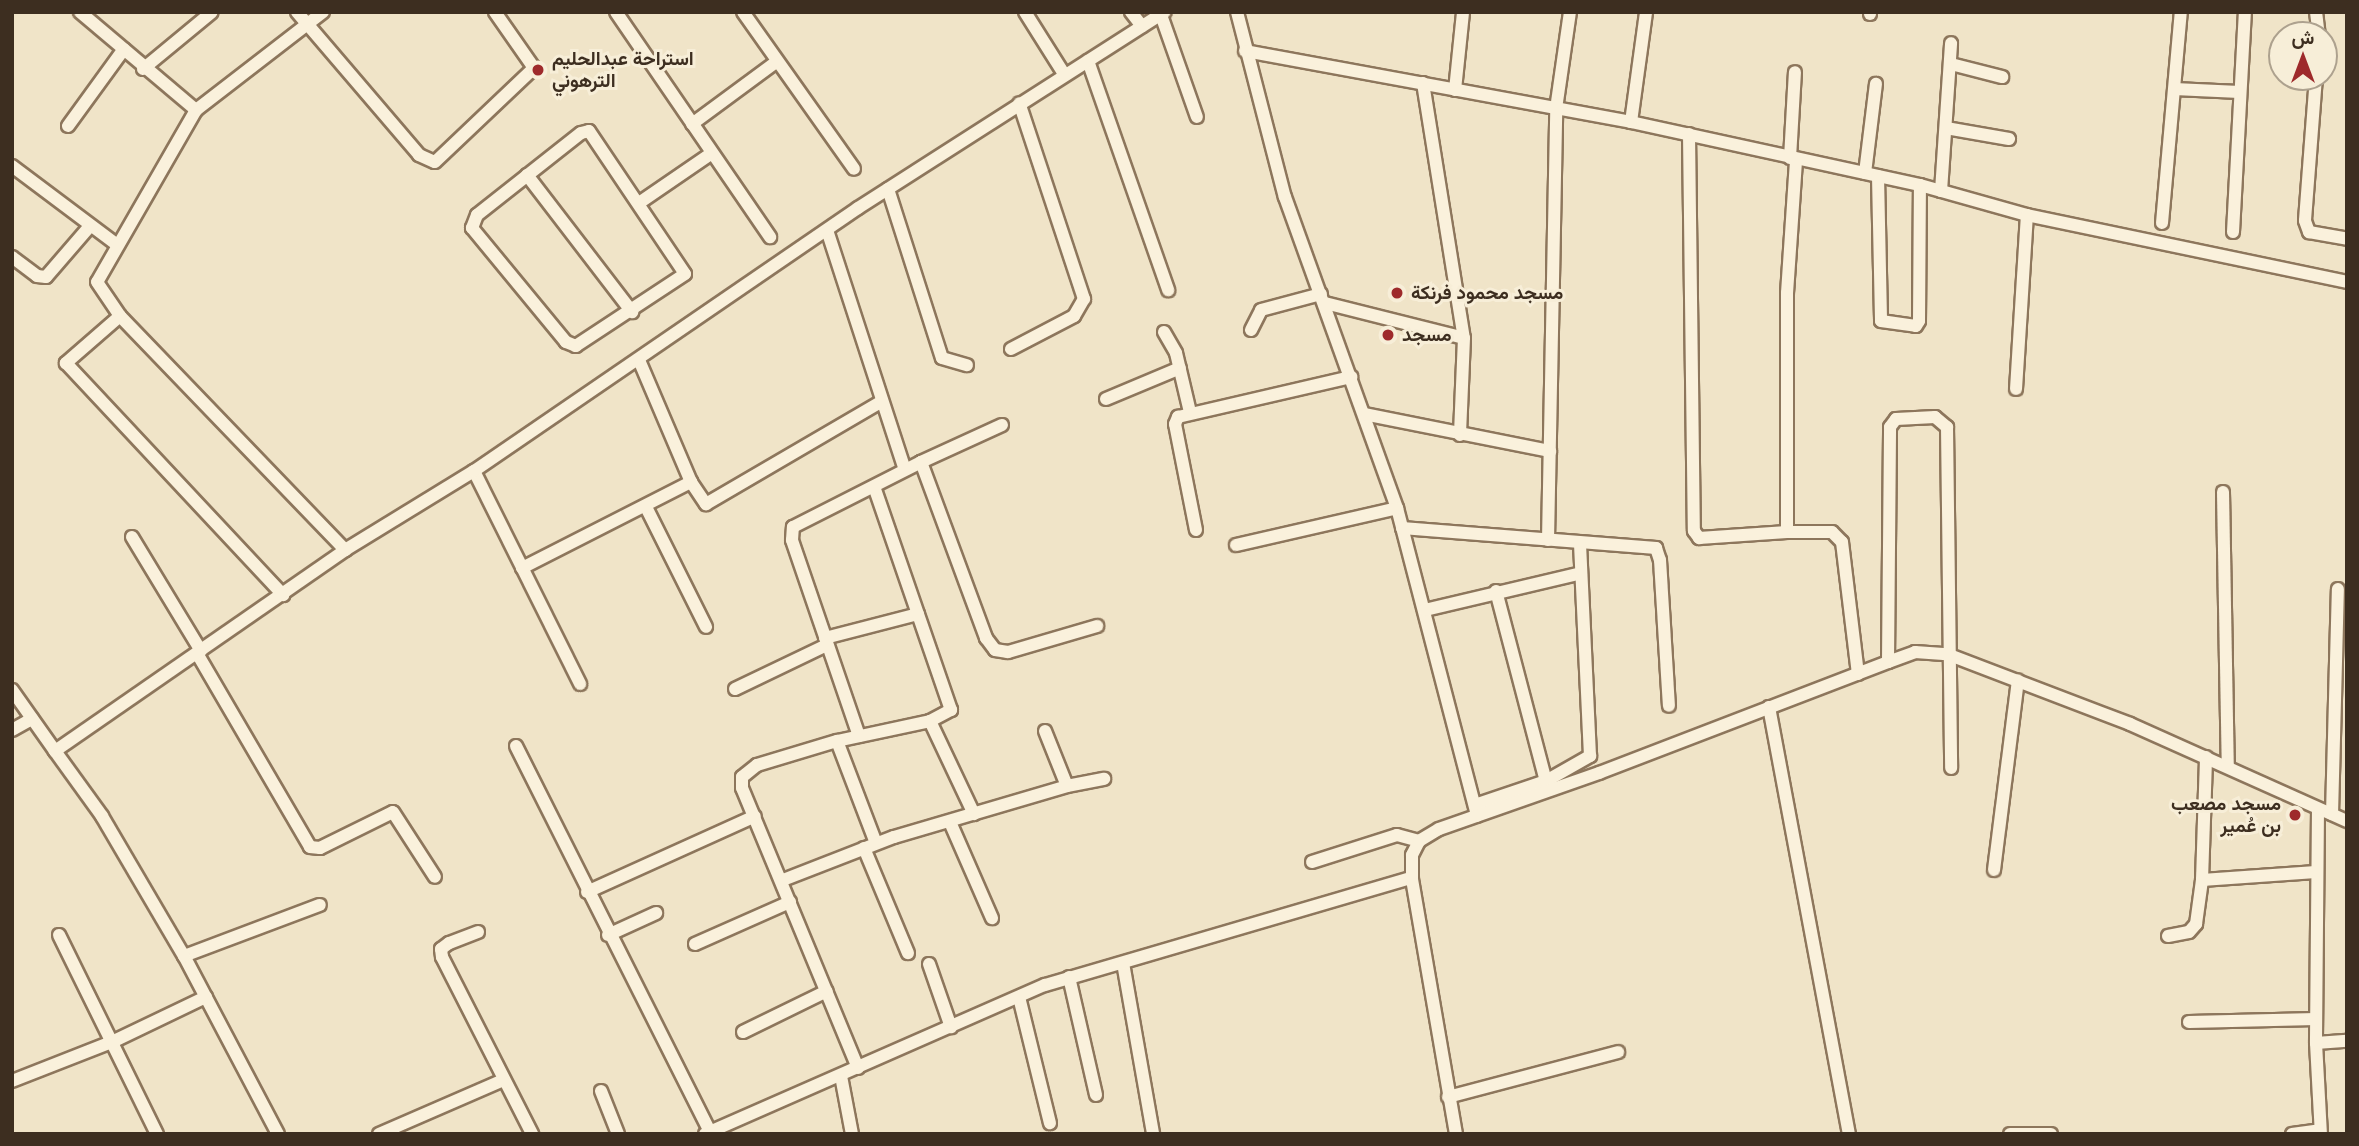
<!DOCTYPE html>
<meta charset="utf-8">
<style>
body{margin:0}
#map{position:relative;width:2359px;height:1146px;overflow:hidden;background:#f0e4c8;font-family:Lora,Vazirmatn,serif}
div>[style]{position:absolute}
.roads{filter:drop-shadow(2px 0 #8d765c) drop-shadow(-2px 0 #8d765c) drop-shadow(0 2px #8d765c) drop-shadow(0 -2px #8d765c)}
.minor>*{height:12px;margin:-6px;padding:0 6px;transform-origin:6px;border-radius:6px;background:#faf1dc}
.dots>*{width:19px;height:19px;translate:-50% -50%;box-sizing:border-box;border:4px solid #f7eed8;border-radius:50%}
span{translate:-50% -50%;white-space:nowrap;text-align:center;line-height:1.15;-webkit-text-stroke:6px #f7eed8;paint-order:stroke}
.poi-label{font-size:19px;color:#3d2e20;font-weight:700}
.left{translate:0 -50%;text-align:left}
.right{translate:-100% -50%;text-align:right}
.frame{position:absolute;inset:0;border:14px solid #3d2e20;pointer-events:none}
.north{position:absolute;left:2268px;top:21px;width:70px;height:70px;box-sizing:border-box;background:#f7eed8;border:2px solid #ada18e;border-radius:50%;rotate:0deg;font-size:19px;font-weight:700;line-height:28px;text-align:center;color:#3d2e20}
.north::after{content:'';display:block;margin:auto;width:24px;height:32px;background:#9e2a2b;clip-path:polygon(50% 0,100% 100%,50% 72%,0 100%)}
</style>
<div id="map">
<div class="roads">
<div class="minor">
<i style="left:80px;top:12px;width:152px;rotate:40.2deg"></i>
<i style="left:297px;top:12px;width:188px;rotate:49.5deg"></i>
<i style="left:419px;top:155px;width:17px;rotate:24deg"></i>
<i style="left:435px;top:162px;width:137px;rotate:-43.5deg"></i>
<i style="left:534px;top:68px;width:68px;rotate:-124.9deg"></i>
<i style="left:323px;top:12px;width:160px;rotate:142.3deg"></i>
<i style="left:196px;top:110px;width:198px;rotate:119.9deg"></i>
<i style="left:97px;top:282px;width:41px;rotate:55.9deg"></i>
<i style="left:120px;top:316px;width:325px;rotate:46.1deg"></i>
<i style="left:616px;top:12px;width:273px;rotate:55.6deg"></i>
<i style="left:743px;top:12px;width:192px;rotate:54.7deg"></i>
<i style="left:1025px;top:12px;width:73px;rotate:57.8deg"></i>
<i style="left:1131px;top:12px;width:18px;rotate:52deg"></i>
<i style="left:1237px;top:12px;width:191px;rotate:75.5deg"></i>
<i style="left:1285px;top:197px;width:331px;rotate:70.2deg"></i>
<i style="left:1397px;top:508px;width:318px;rotate:75.4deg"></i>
<i style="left:2316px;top:12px;width:23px;rotate:83deg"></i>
<i style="left:1870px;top:14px;width:2px;rotate:-90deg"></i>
<i style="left:1161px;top:15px;width:108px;rotate:70.6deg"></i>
<i style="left:1245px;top:51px;width:392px;rotate:10.4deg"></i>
<i style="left:1631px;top:122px;width:296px;rotate:12.3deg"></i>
<i style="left:1920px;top:185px;width:111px;rotate:15.7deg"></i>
<i style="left:2027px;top:215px;width:327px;rotate:11.8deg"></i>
<i style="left:1088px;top:61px;width:243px;rotate:70.7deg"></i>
<i style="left:1951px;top:64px;width:53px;rotate:14.3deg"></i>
<i style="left:143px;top:69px;width:89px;rotate:-39.6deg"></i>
<i style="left:2316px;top:77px;width:144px;rotate:94.4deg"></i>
<i style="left:2305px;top:221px;width:12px;rotate:70deg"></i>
<i style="left:2309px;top:232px;width:39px;rotate:10deg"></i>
<i style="left:1423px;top:83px;width:258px;rotate:80.9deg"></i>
<i style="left:1464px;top:338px;width:97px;rotate:92.4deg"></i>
<i style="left:2175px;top:89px;width:64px;rotate:2.7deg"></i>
<i style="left:1455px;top:90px;width:78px;rotate:-84.1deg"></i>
<i style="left:1631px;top:122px;width:111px;rotate:-82.2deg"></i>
<i style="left:692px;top:124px;width:104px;rotate:-36.4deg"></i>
<i style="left:68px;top:126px;width:95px;rotate:-54deg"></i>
<i style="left:1946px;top:128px;width:64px;rotate:9.9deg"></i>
<i style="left:589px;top:131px;width:172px;rotate:56.1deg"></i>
<i style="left:685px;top:274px;width:131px;rotate:146.6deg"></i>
<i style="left:576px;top:346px;width:11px;rotate:-158deg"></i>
<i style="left:566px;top:342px;width:148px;rotate:-129.5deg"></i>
<i style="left:472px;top:228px;width:14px;rotate:-69deg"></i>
<i style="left:477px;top:215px;width:132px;rotate:-38.3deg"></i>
<i style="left:581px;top:133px;width:8px;rotate:-14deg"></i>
<i style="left:1689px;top:134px;width:397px;rotate:89.3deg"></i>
<i style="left:1694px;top:531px;width:9px;rotate:54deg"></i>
<i style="left:1699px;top:538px;width:88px;rotate:-3.9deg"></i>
<i style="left:1787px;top:532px;width:239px;rotate:-90deg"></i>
<i style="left:1787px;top:293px;width:133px;rotate:-86.1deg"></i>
<i style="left:1790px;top:158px;width:86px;rotate:-86.7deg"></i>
<i style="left:12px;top:166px;width:130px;rotate:36.9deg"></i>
<i style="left:1865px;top:173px;width:90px;rotate:-83deg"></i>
<i style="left:527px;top:175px;width:173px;rotate:52.5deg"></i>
<i style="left:1878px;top:176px;width:145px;rotate:88.8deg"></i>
<i style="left:1881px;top:321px;width:35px;rotate:8deg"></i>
<i style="left:1916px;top:326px;width:6px;rotate:-59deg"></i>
<i style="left:1919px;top:321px;width:136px;rotate:-89.6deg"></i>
<i style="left:888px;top:189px;width:177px;rotate:72.3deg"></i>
<i style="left:942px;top:358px;width:26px;rotate:16deg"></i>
<i style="left:1941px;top:191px;width:148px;rotate:-86.1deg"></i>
<i style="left:639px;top:203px;width:88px;rotate:-34.4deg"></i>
<i style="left:2162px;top:223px;width:212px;rotate:-84.9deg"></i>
<i style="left:827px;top:230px;width:252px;rotate:72deg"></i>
<i style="left:2233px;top:232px;width:220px;rotate:-86.9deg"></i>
<i style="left:12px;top:257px;width:31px;rotate:37deg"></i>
<i style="left:37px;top:276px;width:9px;rotate:6deg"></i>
<i style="left:46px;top:277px;width:67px;rotate:-49.2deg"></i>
<i style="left:1325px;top:303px;width:143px;rotate:14.1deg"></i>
<i style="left:120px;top:316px;width:72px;rotate:139deg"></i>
<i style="left:66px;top:363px;width:318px;rotate:46.9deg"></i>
<i style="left:1251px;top:330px;width:22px;rotate:-63deg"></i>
<i style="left:1261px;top:310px;width:62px;rotate:-14.9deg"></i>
<i style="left:1164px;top:332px;width:24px;rotate:60deg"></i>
<i style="left:1176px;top:353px;width:61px;rotate:76.7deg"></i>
<i style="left:1011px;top:349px;width:71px;rotate:-27.6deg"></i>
<i style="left:1074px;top:316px;width:20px;rotate:-60deg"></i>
<i style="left:1084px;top:299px;width:206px;rotate:-108.3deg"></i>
<i style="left:639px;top:360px;width:133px;rotate:66.9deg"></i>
<i style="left:691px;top:482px;width:27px;rotate:56deg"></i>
<i style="left:706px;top:504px;width:204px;rotate:-30.3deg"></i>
<i style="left:2016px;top:389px;width:174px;rotate:-86.4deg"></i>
<i style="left:1106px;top:399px;width:80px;rotate:-22.7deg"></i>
<i style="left:1364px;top:414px;width:190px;rotate:11.3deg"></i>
<i style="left:921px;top:462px;width:89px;rotate:-24.6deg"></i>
<i style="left:474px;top:471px;width:238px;rotate:63.5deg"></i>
<i style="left:2223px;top:492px;width:274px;rotate:89deg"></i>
<i style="left:646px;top:507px;width:134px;rotate:63.4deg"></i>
<i style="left:1402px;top:528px;width:255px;rotate:4.5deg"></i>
<i style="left:1656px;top:548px;width:13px;rotate:72deg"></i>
<i style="left:1660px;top:560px;width:146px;rotate:86.5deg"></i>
<i style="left:1196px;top:530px;width:108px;rotate:-101.2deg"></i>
<i style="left:1175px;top:424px;width:8px;rotate:-67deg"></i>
<i style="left:1178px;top:417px;width:178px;rotate:-13deg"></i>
<i style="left:1787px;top:532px;width:45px"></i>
<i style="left:1832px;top:532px;width:14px;rotate:45deg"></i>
<i style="left:1842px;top:542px;width:133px;rotate:83.1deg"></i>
<i style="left:132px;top:537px;width:133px;rotate:58.8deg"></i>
<i style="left:1548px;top:540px;width:431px;rotate:-88.9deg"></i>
<i style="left:1556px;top:109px;width:98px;rotate:-81.8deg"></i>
<i style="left:1236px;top:545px;width:165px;rotate:-12.9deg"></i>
<i style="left:522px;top:568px;width:190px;rotate:-27deg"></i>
<i style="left:1496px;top:591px;width:196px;rotate:75.3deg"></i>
<i style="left:1425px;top:610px;width:160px;rotate:-13.3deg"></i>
<i style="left:825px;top:638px;width:96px;rotate:-14.5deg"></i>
<i style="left:198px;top:655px;width:222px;rotate:59.7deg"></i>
<i style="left:310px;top:847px;width:10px;rotate:6deg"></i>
<i style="left:320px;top:848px;width:81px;rotate:-26.3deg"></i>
<i style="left:393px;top:812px;width:77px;rotate:57.1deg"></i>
<i style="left:1888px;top:662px;width:235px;rotate:-89.5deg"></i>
<i style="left:1890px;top:427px;width:10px;rotate:-53deg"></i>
<i style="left:1896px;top:419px;width:39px;rotate:-3deg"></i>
<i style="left:1935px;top:417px;width:16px;rotate:40deg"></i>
<i style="left:1947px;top:427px;width:341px;rotate:89.3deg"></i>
<i style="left:735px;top:689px;width:102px;rotate:-25.6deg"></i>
<i style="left:12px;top:690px;width:75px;rotate:54.8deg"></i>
<i style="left:1769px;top:707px;width:434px;rotate:79.4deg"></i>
<i style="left:930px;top:721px;width:103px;rotate:64.7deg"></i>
<i style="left:12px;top:730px;width:23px;rotate:-29deg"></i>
<i style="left:1045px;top:731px;width:59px;rotate:68.2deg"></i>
<i style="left:859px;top:736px;width:207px;rotate:-108.9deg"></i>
<i style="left:792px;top:540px;width:13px;rotate:-86deg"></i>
<i style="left:793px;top:527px;width:144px;rotate:-26.9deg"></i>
<i style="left:921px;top:462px;width:188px;rotate:69.7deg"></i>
<i style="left:986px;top:638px;width:15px;rotate:53deg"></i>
<i style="left:995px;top:650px;width:13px;rotate:9deg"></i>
<i style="left:1008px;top:652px;width:93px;rotate:-16.3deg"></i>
<i style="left:837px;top:741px;width:109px;rotate:69.1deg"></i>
<i style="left:516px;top:746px;width:431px;rotate:63.3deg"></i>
<i style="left:1475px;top:805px;width:75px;rotate:-18.7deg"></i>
<i style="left:1546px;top:781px;width:51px;rotate:-29.6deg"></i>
<i style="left:1590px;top:756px;width:213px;rotate:-92.7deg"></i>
<i style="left:2318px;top:809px;width:234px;rotate:90.5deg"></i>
<i style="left:2316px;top:1043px;width:91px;rotate:86.9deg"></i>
<i style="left:2332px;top:814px;width:225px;rotate:-88.5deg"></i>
<i style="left:950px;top:822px;width:105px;rotate:66.4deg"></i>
<i style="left:864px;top:848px;width:114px;rotate:67.3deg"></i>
<i style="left:1312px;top:862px;width:89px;rotate:-17.6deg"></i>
<i style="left:1397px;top:835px;width:23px;rotate:15deg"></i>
<i style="left:1994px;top:870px;width:191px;rotate:-82.8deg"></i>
<i style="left:783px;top:880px;width:119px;rotate:-21.2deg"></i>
<i style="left:894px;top:837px;width:180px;rotate:-16.4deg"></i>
<i style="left:1067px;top:786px;width:38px;rotate:-11deg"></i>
<i style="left:2202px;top:880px;width:114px;rotate:-4deg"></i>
<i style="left:587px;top:892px;width:184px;rotate:-24.3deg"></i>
<i style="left:478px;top:932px;width:31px;rotate:159deg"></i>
<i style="left:449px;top:943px;width:10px;rotate:143deg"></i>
<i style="left:441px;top:949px;width:8px;rotate:83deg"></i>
<i style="left:442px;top:957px;width:199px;rotate:63deg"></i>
<i style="left:59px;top:935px;width:222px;rotate:63.8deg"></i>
<i style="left:608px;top:935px;width:53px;rotate:-24.6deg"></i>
<i style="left:2168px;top:936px;width:21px;rotate:-11deg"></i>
<i style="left:2189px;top:932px;width:11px;rotate:-49deg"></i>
<i style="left:2196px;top:924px;width:44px;rotate:-82.2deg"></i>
<i style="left:2202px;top:880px;width:123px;rotate:-88.1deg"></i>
<i style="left:695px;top:944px;width:104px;rotate:-23.9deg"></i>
<i style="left:184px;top:956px;width:145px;rotate:-20.6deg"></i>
<i style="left:1123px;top:963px;width:174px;rotate:80deg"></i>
<i style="left:929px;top:964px;width:67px;rotate:70.8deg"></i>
<i style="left:1069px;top:977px;width:121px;rotate:77.1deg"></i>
<i style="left:1019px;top:997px;width:130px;rotate:76.2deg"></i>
<i style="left:2189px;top:1022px;width:127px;rotate:-1.4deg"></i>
<i style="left:743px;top:1032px;width:93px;rotate:-26deg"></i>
<i style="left:2316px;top:1043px;width:31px;rotate:-4deg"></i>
<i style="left:858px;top:1068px;width:303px;rotate:-112.5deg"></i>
<i style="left:742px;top:788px;width:11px;rotate:-90deg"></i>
<i style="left:742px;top:777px;width:19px;rotate:-39deg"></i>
<i style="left:757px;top:765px;width:84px;rotate:-16.7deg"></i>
<i style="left:837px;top:741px;width:95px;rotate:-12.1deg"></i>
<i style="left:930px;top:721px;width:24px;rotate:-28deg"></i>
<i style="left:951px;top:710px;width:236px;rotate:-109deg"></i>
<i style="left:841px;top:1076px;width:59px;rotate:79.3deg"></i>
<i style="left:12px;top:1081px;width:110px;rotate:-21.4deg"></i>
<i style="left:114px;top:1041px;width:102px;rotate:-25.6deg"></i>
<i style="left:601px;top:1091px;width:46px;rotate:68.4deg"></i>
<i style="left:1448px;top:1097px;width:176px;rotate:-14.8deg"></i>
<i style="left:278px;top:1134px;width:201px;rotate:-117.8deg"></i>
<i style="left:184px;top:956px;width:162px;rotate:-120.4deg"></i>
<i style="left:102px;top:816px;width:80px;rotate:-125.9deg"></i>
<i style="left:55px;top:751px;width:353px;rotate:-34.7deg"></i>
<i style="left:345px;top:550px;width:151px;rotate:-31.5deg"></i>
<i style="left:474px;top:471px;width:465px;rotate:-34.4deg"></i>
<i style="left:858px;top:208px;width:364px;rotate:-32.6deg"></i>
<i style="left:379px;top:1134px;width:135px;rotate:-23.5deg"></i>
<i style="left:705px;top:1134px;width:371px;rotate:-23.7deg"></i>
<i style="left:1045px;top:985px;width:382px;rotate:-16.3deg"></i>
<i style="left:1456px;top:1134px;width:260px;rotate:-99.8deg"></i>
<i style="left:1412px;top:878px;width:23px;rotate:-90deg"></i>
<i style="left:1412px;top:855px;width:16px;rotate:-63deg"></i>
<i style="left:1419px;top:841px;width:23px;rotate:-31deg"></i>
<i style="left:1439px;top:829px;width:170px;rotate:-19.3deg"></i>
<i style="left:1599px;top:773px;width:310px;rotate:-21deg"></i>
<i style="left:1888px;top:662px;width:29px;rotate:-20deg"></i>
<i style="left:1915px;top:652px;width:32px;rotate:4deg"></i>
<i style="left:1947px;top:654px;width:196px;rotate:20.9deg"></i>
<i style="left:2130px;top:724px;width:238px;rotate:24.1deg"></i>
<i style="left:2010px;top:1134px;width:41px"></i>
<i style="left:2292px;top:1134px;width:28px;rotate:-8deg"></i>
</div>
</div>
<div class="dots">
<i style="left:538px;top:70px;background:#9e2a2b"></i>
<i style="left:1397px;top:293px;background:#9e2a2b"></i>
<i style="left:1388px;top:335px;background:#9e2a2b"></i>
<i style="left:2295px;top:815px;background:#9e2a2b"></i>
</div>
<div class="poi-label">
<span class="left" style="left:552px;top:70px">استراحة عبدالحليم<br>الترهوني</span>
<span class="left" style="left:1411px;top:293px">مسجد محمود فرنكة</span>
<span class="left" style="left:1402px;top:335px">مسجد</span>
<span class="right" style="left:2281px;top:815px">مسجد مصعب<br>بن عُمير</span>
</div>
<div class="frame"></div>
<div class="north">ش</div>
</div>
